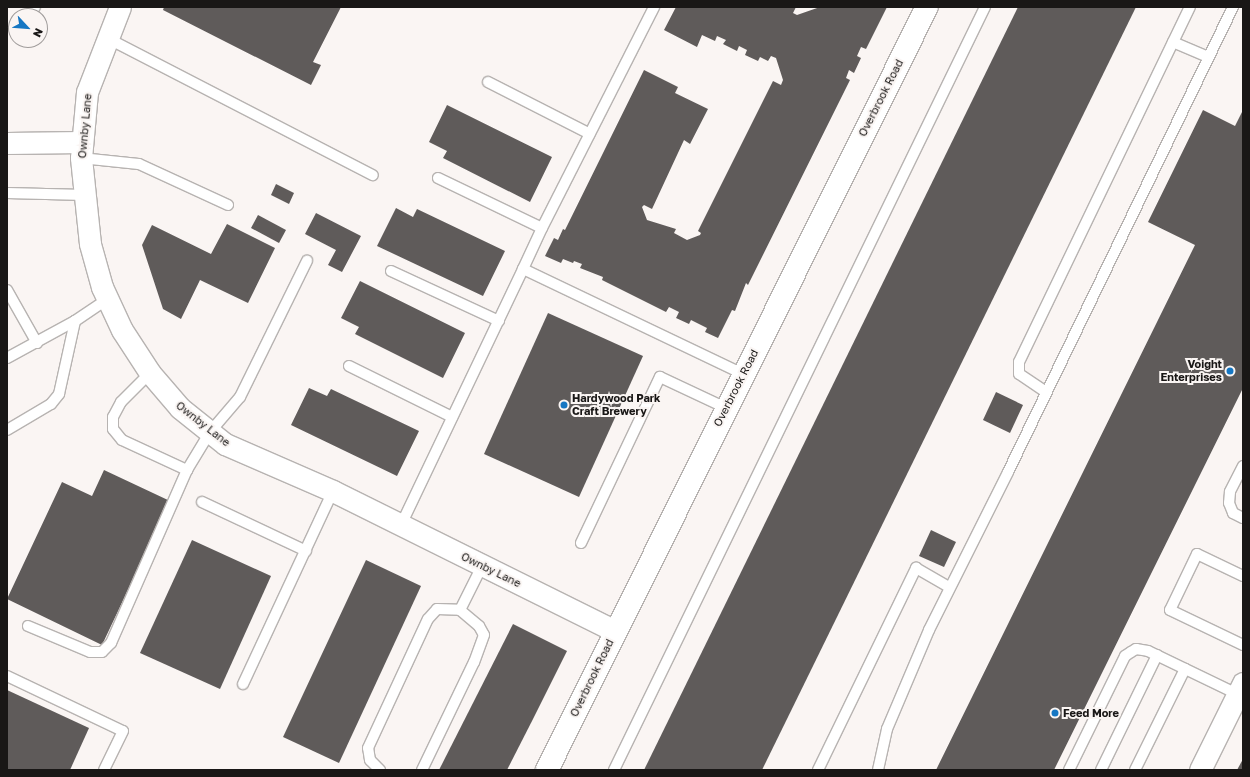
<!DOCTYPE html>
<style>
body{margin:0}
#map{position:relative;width:1250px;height:777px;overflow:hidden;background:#faf5f3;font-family:"Golos Text",sans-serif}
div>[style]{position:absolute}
.building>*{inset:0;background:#5f5b5a}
.roads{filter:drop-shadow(1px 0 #b7b3b1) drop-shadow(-1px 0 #b7b3b1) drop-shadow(0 1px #b7b3b1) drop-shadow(0 -1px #b7b3b1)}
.service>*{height:10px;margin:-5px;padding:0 5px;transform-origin:5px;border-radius:5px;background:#fff}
.minor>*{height:21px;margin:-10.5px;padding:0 10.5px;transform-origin:10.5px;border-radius:10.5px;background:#fff}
.tertiary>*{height:22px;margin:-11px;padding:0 11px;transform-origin:11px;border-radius:11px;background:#fff}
.dots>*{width:11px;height:11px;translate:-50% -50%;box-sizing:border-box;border:2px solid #faf5f3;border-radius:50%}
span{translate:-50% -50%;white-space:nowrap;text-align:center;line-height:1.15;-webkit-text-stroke:4px #faf5f3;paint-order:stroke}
.street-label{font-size:11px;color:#191716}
.poi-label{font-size:11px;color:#191716;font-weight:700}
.right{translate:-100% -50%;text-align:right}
.left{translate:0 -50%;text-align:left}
.frame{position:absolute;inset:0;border:8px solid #191716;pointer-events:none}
.north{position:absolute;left:8px;top:8px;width:40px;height:40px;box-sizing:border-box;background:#faf5f3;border:1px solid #a09c9b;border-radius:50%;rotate:116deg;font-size:11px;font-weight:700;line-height:16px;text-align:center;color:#191716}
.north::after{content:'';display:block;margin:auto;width:14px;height:18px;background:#1677c3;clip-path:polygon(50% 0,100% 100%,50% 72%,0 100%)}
</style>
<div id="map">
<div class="building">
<i style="clip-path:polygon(164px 7px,341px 7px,313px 62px,321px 65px,311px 85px,163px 10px)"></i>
<i style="clip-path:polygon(676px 7px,796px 7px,793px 13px,797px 15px,820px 7px,887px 7px,866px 49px,861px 47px,857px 56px,861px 58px,854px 73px,849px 70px,846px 78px,850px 80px,748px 285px,746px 283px,735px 311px,732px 310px,718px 338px,705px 332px,707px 328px,691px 320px,689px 324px,676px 318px,679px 312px,669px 307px,666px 312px,602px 280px,603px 277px,580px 268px,582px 264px,574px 261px,573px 263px,563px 259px,561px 263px,545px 256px,554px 238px,558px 240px,563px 229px,565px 230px,644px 70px,678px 87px,675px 93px,708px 109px,690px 144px,684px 140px,652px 209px,644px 205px,642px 207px,647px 220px,676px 229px,674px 233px,687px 240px,700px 235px,701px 233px,698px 231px,773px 81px,781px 85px,783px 80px,776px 58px,771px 56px,768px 61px,760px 57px,758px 61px,745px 55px,747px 50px,739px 46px,737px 51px,723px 44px,726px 40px,717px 36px,715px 41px,702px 35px,697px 47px,664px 30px)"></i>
<i style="clip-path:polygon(1018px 7px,1136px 7px,762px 770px,644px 770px)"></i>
<i style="clip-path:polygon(447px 105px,552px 157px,530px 202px,443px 158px,447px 151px,429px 142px)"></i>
<i style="clip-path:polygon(1203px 110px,1235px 126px,1243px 110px,1243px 388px,1054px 770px,936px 770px,1195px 245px,1148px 222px)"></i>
<i style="clip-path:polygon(276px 184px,294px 193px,289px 204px,271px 195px)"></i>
<i style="clip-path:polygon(396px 208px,413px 217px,417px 209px,505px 251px,483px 296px,377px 246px)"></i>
<i style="clip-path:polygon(316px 213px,361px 236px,342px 272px,328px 265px,336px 250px,305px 234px)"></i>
<i style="clip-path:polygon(258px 215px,286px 230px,279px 243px,251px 228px)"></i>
<i style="clip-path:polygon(227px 224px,275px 248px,248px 303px,200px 280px,181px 319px,163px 309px,142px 245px,152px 225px,211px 254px)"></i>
<i style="clip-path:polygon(360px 281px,465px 333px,443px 378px,355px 334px,359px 327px,341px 318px)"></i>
<i style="clip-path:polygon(548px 313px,643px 356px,579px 497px,484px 454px)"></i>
<i style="clip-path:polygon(309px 388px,327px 396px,331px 389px,419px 431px,397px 476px,291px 425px)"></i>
<i style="clip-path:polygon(996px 392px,1023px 405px,1010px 433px,983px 420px)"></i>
<i style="clip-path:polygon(104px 470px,170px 501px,102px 645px,7px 599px,62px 482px,92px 496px)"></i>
<i style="clip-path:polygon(931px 530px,956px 542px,944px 567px,919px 556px)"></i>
<i style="clip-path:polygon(192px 540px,271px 576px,220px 689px,140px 653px)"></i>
<i style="clip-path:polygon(366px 560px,421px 586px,339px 763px,283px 737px)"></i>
<i style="clip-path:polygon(513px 624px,567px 651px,533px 719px,507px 770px,439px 770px)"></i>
<i style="clip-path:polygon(7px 690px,89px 728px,70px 770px,7px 770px)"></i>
<i style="clip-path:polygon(1243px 759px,1243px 770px,1237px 770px)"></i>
</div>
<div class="roads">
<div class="service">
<i style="left:31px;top:13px;width:7px;rotate:-56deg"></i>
<i style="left:107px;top:38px;width:299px;rotate:27.3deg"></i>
<i style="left:1173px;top:42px;width:38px;rotate:23deg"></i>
<i style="left:488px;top:82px;width:114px;rotate:27deg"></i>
<i style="left:81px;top:158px;width:58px;rotate:5.9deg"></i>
<i style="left:139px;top:164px;width:98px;rotate:24.7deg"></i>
<i style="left:438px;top:178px;width:115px;rotate:25.7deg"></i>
<i style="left:542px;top:228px;width:45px;rotate:114.9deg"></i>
<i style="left:7px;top:193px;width:78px;rotate:1.5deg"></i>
<i style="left:542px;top:228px;width:248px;rotate:-63.1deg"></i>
<i style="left:391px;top:271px;width:119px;rotate:24.8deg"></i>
<i style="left:7px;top:290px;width:61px;rotate:60.5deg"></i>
<i style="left:7px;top:358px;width:77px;rotate:-28.6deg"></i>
<i style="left:349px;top:366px;width:115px;rotate:26.3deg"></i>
<i style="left:150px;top:373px;width:41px;rotate:135deg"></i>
<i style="left:121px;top:402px;width:17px;rotate:118deg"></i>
<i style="left:113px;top:417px;width:12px;rotate:90deg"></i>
<i style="left:113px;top:429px;width:14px;rotate:51deg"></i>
<i style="left:122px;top:440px;width:72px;rotate:24.8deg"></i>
<i style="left:1046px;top:392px;width:32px;rotate:-146deg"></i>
<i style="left:1019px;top:374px;width:12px;rotate:-90deg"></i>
<i style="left:1019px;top:362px;width:394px;rotate:-64.3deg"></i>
<i style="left:7px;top:430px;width:51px;rotate:-30.6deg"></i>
<i style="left:51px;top:404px;width:13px;rotate:-51deg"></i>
<i style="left:59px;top:394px;width:75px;rotate:-77.6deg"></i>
<i style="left:75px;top:321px;width:40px;rotate:-34deg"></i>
<i style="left:1243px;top:466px;width:29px;rotate:117deg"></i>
<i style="left:1230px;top:492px;width:11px;rotate:95deg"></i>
<i style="left:1229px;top:503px;width:11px;rotate:68deg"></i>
<i style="left:1233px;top:513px;width:11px;rotate:27deg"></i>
<i style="left:202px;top:502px;width:115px;rotate:25.2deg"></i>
<i style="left:400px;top:527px;width:286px;rotate:-64.5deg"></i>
<i style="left:523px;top:269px;width:244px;rotate:25.5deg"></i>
<i style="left:581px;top:543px;width:184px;rotate:-64.6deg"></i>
<i style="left:660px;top:377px;width:73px;rotate:25.2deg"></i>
<i style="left:1243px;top:576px;width:51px;rotate:-154.4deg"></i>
<i style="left:1197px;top:554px;width:62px;rotate:115.7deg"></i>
<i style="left:1170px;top:610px;width:81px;rotate:25.6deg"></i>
<i style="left:460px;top:610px;width:49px;rotate:-63.4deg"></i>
<i style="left:28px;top:626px;width:67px;rotate:22.8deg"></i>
<i style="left:90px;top:652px;width:12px"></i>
<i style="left:102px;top:652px;width:13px;rotate:-45deg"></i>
<i style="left:111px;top:643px;width:189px;rotate:-66.3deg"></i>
<i style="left:187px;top:470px;width:44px;rotate:-58.8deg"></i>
<i style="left:210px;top:432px;width:46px;rotate:-49.4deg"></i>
<i style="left:240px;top:397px;width:152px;rotate:-63.8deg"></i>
<i style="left:7px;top:676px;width:128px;rotate:25.4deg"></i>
<i style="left:123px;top:731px;width:43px;rotate:116deg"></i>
<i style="left:243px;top:684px;width:213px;rotate:-65deg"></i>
<i style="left:380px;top:770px;width:14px;rotate:-135deg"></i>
<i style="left:370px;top:760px;width:12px;rotate:-99deg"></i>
<i style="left:368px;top:748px;width:142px;rotate:-65.1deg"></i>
<i style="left:428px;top:619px;width:13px;rotate:-48deg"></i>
<i style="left:437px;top:609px;width:23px;rotate:2deg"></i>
<i style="left:460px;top:610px;width:25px;rotate:40deg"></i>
<i style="left:479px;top:626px;width:10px;rotate:61deg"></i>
<i style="left:484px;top:635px;width:29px;rotate:110deg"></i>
<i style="left:474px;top:662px;width:120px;rotate:115.7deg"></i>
<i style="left:614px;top:770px;width:848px;rotate:-64.07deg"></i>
<i style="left:818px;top:770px;width:225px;rotate:-64.1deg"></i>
<i style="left:916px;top:568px;width:38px;rotate:30deg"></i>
<i style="left:878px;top:770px;width:42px;rotate:-77.6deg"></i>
<i style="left:887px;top:729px;width:108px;rotate:-67deg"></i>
<i style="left:929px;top:630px;width:177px;rotate:-63.4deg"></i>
<i style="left:1008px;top:472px;width:517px;rotate:-64.18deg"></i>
<i style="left:1069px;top:770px;width:127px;rotate:-63.8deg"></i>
<i style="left:1125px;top:656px;width:7px;rotate:-34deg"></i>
<i style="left:1131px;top:652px;width:6px;rotate:-31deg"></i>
<i style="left:1136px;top:649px;width:12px;rotate:9deg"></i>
<i style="left:1148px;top:651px;width:99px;rotate:25.8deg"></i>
<i style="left:1101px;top:770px;width:128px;rotate:-64deg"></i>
<i style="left:1135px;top:770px;width:113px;rotate:-63.7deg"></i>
</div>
<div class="minor">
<i style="left:120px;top:7px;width:91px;rotate:111.2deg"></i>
<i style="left:87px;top:92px;width:66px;rotate:95.2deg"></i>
<i style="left:81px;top:158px;width:86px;rotate:84deg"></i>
<i style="left:90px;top:244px;width:45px;rotate:74.4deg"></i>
<i style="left:102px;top:287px;width:47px;rotate:65.1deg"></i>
<i style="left:122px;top:330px;width:51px;rotate:56.9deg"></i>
<i style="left:150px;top:373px;width:46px;rotate:49.4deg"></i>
<i style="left:180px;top:408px;width:58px;rotate:38.7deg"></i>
<i style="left:225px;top:444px;width:118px;rotate:23.5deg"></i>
<i style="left:333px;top:491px;width:315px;rotate:26.4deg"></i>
<i style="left:7px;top:143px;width:75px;rotate:-0.8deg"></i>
<i style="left:1200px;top:770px;width:97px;rotate:-63.7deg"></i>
</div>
<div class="tertiary">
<i style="left:547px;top:770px;width:852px;rotate:-63.53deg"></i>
</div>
</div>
<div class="dots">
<i style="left:1230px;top:371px;background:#1677c3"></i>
<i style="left:564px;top:405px;background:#1677c3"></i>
<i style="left:1055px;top:713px;background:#1677c3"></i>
</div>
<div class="street-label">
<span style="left:881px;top:98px;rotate:-63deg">Overbrook Road</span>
<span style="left:85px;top:126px;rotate:-85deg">Ownby Lane</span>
<span style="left:736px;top:388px;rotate:-63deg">Overbrook Road</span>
<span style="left:203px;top:424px;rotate:38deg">Ownby Lane</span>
<span style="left:491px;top:570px;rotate:26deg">Ownby Lane</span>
<span style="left:592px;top:678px;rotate:-64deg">Overbrook Road</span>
</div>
<div class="poi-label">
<span class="right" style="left:1222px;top:371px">Voight<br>Enterprises</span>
<span class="left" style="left:572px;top:405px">Hardywood Park<br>Craft Brewery</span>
<span class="left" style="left:1063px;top:713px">Feed More</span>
</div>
<div class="frame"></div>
<div class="north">N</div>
</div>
